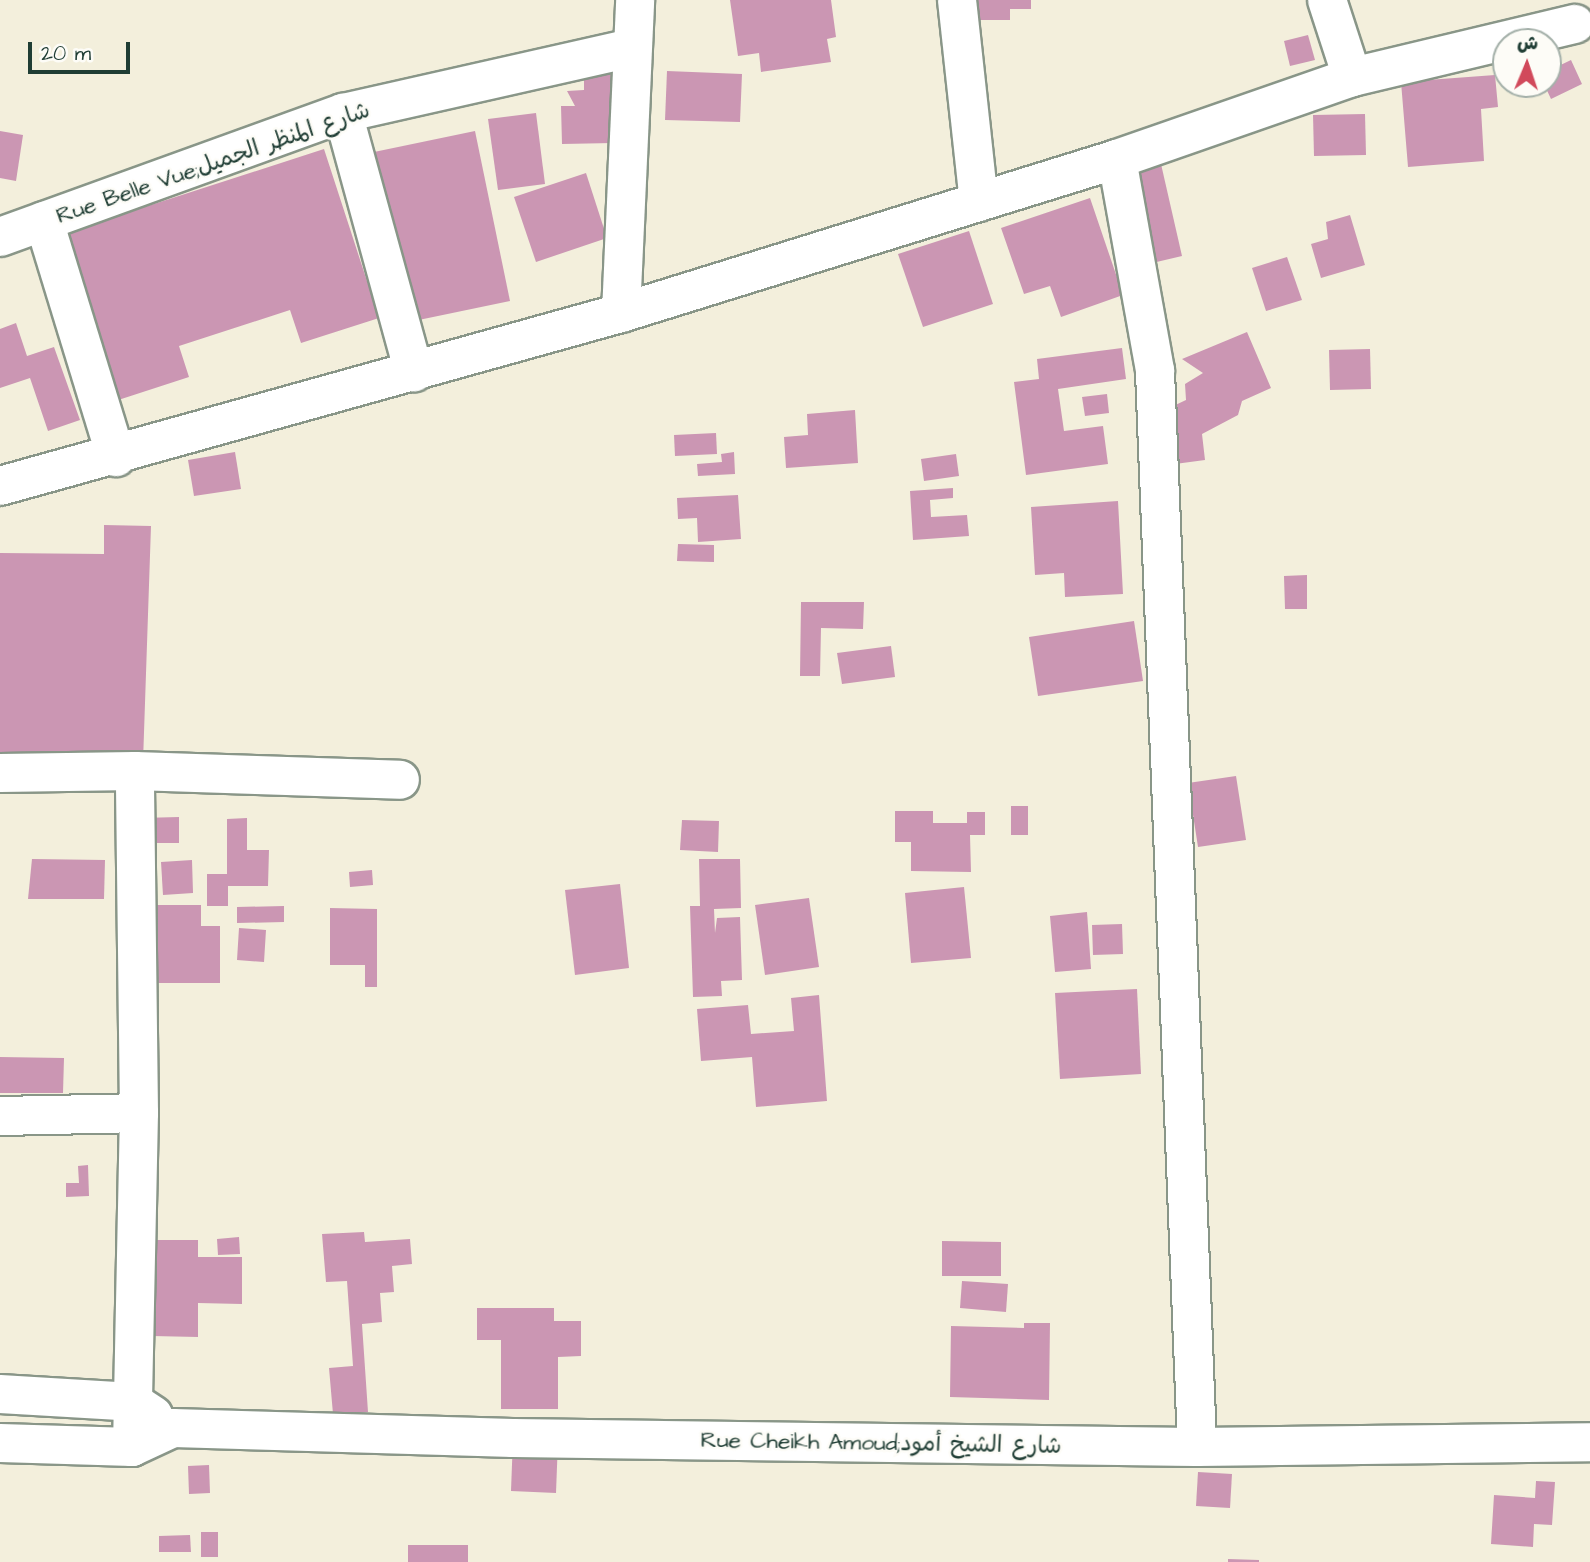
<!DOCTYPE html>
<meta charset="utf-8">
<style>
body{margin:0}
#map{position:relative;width:1590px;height:1562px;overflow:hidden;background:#f3efdc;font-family:"Architects Daughter","Playpen Sans Arabic",sans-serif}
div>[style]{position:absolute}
.building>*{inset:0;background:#cb96b3}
.roads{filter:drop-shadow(2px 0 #899688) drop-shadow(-2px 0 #899688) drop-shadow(0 2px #899688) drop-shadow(0 -2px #899688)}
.minor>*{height:38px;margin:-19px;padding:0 19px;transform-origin:19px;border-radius:19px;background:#fff}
.tertiary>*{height:38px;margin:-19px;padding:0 19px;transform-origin:19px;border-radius:19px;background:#fff}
span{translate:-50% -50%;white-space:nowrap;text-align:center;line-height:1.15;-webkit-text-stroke:5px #fdfcf7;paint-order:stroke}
.street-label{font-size:23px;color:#1f3d34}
.north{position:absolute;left:1492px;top:28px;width:70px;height:70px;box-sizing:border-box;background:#fdfcf7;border:2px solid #a4b0a9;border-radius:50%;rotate:2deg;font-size:19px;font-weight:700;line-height:28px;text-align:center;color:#1f3d34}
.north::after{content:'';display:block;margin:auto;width:24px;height:32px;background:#d1495b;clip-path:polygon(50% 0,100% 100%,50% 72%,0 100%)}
.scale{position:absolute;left:28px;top:42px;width:102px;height:32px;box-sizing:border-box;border:4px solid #1f3d34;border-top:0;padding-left:9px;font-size:21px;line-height:24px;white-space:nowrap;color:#1f3d34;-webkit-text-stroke:5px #fdfcf7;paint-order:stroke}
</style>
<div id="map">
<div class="building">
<i style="clip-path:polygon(730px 0,831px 0,836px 37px,827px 39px,831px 62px,761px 72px,759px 53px,738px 56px)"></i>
<i style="clip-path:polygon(965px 0,1031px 0,1031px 9px,1010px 9px,1010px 20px,965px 20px)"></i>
<i style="clip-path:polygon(1308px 35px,1315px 60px,1290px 66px,1284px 41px)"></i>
<i style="clip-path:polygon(1571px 60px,1582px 84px,1551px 99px,1544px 84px,1548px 84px,1548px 71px)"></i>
<i style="clip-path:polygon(584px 70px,612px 70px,613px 143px,562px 144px,561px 106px,575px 106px,567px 91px,584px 90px)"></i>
<i style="clip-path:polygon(667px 71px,742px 74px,740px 122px,665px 120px)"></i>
<i style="clip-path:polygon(1495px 75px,1498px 107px,1481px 109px,1484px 161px,1408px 167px,1401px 82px)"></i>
<i style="clip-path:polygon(536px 113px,545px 184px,498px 190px,488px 119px)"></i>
<i style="clip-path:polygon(1365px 114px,1366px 155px,1314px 156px,1313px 115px)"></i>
<i style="clip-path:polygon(0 131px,23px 135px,16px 181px,0 178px)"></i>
<i style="clip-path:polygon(475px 131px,510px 301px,409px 322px,374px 152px)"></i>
<i style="clip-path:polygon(324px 149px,379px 318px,301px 343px,290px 310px,179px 346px,189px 377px,106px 404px,52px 237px)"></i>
<i style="clip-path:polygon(1161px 164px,1182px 256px,1148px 264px,1126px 171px)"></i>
<i style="clip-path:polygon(586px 173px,607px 238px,536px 262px,514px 197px)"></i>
<i style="clip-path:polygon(1090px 198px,1123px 295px,1061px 317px,1050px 286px,1024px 294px,1001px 228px)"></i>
<i style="clip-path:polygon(1350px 215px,1365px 265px,1321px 278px,1311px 244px,1328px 239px,1326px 222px)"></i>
<i style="clip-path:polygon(969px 231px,993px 304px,923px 327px,898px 254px)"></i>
<i style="clip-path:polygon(1287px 257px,1302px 300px,1266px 311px,1252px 268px)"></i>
<i style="clip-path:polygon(16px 323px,27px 356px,54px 347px,80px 420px,48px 431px,30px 378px,0 388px,0 329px)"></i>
<i style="clip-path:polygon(1247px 332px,1271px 388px,1242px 401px,1238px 415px,1202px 434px,1205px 460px,1175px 464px,1169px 408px,1186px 400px,1185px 384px,1203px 373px,1182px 359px)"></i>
<i style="clip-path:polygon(1122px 348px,1126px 379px,1058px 389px,1064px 431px,1103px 426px,1108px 464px,1026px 475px,1014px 382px,1039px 379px,1037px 359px)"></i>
<i style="clip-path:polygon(1370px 349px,1371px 389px,1330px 390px,1329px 350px)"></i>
<i style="clip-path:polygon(1107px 394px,1109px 413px,1085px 416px,1082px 397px)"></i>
<i style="clip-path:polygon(855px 410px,858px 463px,786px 468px,784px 437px,808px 435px,807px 414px)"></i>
<i style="clip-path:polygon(716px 433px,717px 454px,675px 456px,674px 435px)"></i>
<i style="clip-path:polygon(235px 452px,241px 489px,194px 496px,188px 460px)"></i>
<i style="clip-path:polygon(734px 452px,735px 474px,698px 476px,697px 464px,722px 462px,721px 454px)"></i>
<i style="clip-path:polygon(956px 454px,959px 476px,924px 481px,921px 459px)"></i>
<i style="clip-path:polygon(953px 488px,953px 498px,930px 500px,931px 517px,967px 515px,969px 536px,913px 540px,910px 491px)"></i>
<i style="clip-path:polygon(738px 495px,741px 539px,698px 542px,697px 518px,678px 519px,677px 498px)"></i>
<i style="clip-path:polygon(1118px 501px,1123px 594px,1065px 597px,1064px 573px,1035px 575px,1031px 507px)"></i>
<i style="clip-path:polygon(104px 525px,151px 526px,143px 762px,0 760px,0 553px,104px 554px)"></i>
<i style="clip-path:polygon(678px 544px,714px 545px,714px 562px,677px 561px)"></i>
<i style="clip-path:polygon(1307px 575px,1307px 609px,1285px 609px,1284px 576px)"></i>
<i style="clip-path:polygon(801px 602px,864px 602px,863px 629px,821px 628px,820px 676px,800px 676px)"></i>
<i style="clip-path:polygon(1134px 621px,1143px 681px,1038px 696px,1029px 637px)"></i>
<i style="clip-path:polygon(891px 646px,895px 677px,842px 684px,837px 653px)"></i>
<i style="clip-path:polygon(1236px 776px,1246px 840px,1198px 847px,1188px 783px)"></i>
<i style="clip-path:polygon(1011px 806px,1028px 806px,1028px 835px,1011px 835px)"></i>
<i style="clip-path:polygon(895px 811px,933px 811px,933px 823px,967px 823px,967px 812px,985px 812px,985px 835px,970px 835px,971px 872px,911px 871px,911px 842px,895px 842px)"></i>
<i style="clip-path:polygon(179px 817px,179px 843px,141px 843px,141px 818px)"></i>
<i style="clip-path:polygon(247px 818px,247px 850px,269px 850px,268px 886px,228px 886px,228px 906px,207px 906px,207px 874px,227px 874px,227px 819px)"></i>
<i style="clip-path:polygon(682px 820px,719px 821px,718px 852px,680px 850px)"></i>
<i style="clip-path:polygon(32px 859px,105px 860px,104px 899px,28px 899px)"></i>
<i style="clip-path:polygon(699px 859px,740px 859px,741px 908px,714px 909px,715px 933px,717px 918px,740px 917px,742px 980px,721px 981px,722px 996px,693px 997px,690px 906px,700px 906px)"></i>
<i style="clip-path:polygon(192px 860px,193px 893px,163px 895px,161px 862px)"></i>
<i style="clip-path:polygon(372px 870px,373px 885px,350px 887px,349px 872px)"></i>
<i style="clip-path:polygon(620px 884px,629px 968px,575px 975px,565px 890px)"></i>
<i style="clip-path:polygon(964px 887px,971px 958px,911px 963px,905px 893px)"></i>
<i style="clip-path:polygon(809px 898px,819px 967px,765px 975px,755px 905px)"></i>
<i style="clip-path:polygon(145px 905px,201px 905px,201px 926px,220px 926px,220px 983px,145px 983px)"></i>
<i style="clip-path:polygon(284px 906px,284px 922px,237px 923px,237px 907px)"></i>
<i style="clip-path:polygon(330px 908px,377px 909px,377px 987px,365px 987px,365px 965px,330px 965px)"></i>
<i style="clip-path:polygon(1087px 912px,1091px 969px,1055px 972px,1050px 916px)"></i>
<i style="clip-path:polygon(1122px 924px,1123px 954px,1093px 955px,1092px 925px)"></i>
<i style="clip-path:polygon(239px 928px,266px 930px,264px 962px,237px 960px)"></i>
<i style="clip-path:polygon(1137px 989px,1141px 1074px,1060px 1079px,1055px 993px)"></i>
<i style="clip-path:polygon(819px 995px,827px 1101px,756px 1107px,752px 1057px,701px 1061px,697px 1009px,748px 1005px,751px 1034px,794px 1031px,791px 998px)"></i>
<i style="clip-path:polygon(0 1057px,64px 1058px,63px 1093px,0 1093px)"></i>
<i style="clip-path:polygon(88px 1165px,89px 1196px,66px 1197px,66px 1183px,79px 1183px,78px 1166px)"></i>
<i style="clip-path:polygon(364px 1232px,365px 1242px,410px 1239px,412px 1264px,392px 1266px,394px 1292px,380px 1293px,382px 1322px,362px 1324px,368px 1412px,333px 1414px,329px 1368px,353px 1366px,347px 1281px,326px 1282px,322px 1234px)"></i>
<i style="clip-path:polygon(239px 1237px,240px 1254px,218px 1255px,217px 1239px)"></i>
<i style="clip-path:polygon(156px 1240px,198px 1240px,198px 1257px,242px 1257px,242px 1304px,198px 1303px,198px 1337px,152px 1336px)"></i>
<i style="clip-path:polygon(942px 1241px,1001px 1242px,1001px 1276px,942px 1276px)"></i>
<i style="clip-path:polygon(962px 1281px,1008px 1284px,1006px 1312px,960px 1308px)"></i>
<i style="clip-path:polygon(477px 1308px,554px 1308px,554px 1321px,581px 1321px,581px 1356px,558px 1357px,558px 1409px,501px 1409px,501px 1340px,477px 1340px)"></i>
<i style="clip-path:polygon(1024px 1323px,1050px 1323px,1049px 1400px,950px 1397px,951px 1326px,1024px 1328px)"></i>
<i style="clip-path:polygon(513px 1438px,558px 1440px,556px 1493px,511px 1491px)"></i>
<i style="clip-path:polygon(209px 1465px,210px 1493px,189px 1494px,188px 1466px)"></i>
<i style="clip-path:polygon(1198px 1472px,1232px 1474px,1230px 1508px,1196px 1506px)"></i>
<i style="clip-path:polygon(1536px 1481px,1555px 1482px,1552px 1525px,1534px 1524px,1533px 1547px,1491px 1544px,1494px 1495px,1535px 1498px)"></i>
<i style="clip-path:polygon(201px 1532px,218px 1532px,218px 1557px,201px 1557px)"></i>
<i style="clip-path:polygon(190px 1535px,191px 1552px,159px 1552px,159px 1536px)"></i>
<i style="clip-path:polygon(408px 1545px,468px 1545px,468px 1562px,408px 1562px)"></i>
<i style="clip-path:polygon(1228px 1559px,1259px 1560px,1259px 1562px,1228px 1562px)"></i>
</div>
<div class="roads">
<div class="minor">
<i style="left:957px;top:0;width:203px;rotate:83.8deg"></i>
<i style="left:1327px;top:0;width:81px;rotate:72deg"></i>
<i style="left:343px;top:113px;width:269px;rotate:74.7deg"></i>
<i style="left:1117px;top:159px;width:215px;rotate:79.8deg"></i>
<i style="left:1155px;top:371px;width:1077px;rotate:87.76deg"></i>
<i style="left:44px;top:221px;width:247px;rotate:73deg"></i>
<i style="left:0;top:237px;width:365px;rotate:-19.9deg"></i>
<i style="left:343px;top:113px;width:296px;rotate:-12.7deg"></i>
<i style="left:621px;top:313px;width:313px;rotate:-87.4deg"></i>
<i style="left:0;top:773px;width:135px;rotate:-0.8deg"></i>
<i style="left:135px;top:771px;width:265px;rotate:1.9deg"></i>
<i style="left:0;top:1116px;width:139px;rotate:-1.2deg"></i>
<i style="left:0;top:1394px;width:133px;rotate:3.4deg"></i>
<i style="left:133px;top:1402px;width:24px;rotate:33deg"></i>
<i style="left:0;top:1443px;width:132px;rotate:1.7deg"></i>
<i style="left:132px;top:1447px;width:45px;rotate:-24.9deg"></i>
<i style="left:173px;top:1428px;width:340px;rotate:1.7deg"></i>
<i style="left:513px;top:1438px;width:684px;rotate:0.75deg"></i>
<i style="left:1197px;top:1447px;width:393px;rotate:-0.7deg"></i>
<i style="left:132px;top:1447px;width:334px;rotate:-88.8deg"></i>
<i style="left:139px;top:1113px;width:342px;rotate:-90.7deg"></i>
</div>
<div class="tertiary">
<i style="left:0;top:486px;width:645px;rotate:-15.57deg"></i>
<i style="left:621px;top:313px;width:519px;rotate:-17.25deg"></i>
<i style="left:1117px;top:159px;width:249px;rotate:-19.2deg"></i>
<i style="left:1352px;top:77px;width:229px;rotate:-13.4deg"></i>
</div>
</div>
<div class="street-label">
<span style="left:213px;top:163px;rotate:-19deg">Rue Belle Vue;شارع المنظر الجميل</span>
<span style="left:881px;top:1443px;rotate:1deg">Rue Cheikh Amoud;شارع الشيخ أمود</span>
</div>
<div class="north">ش</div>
<div class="scale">20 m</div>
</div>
